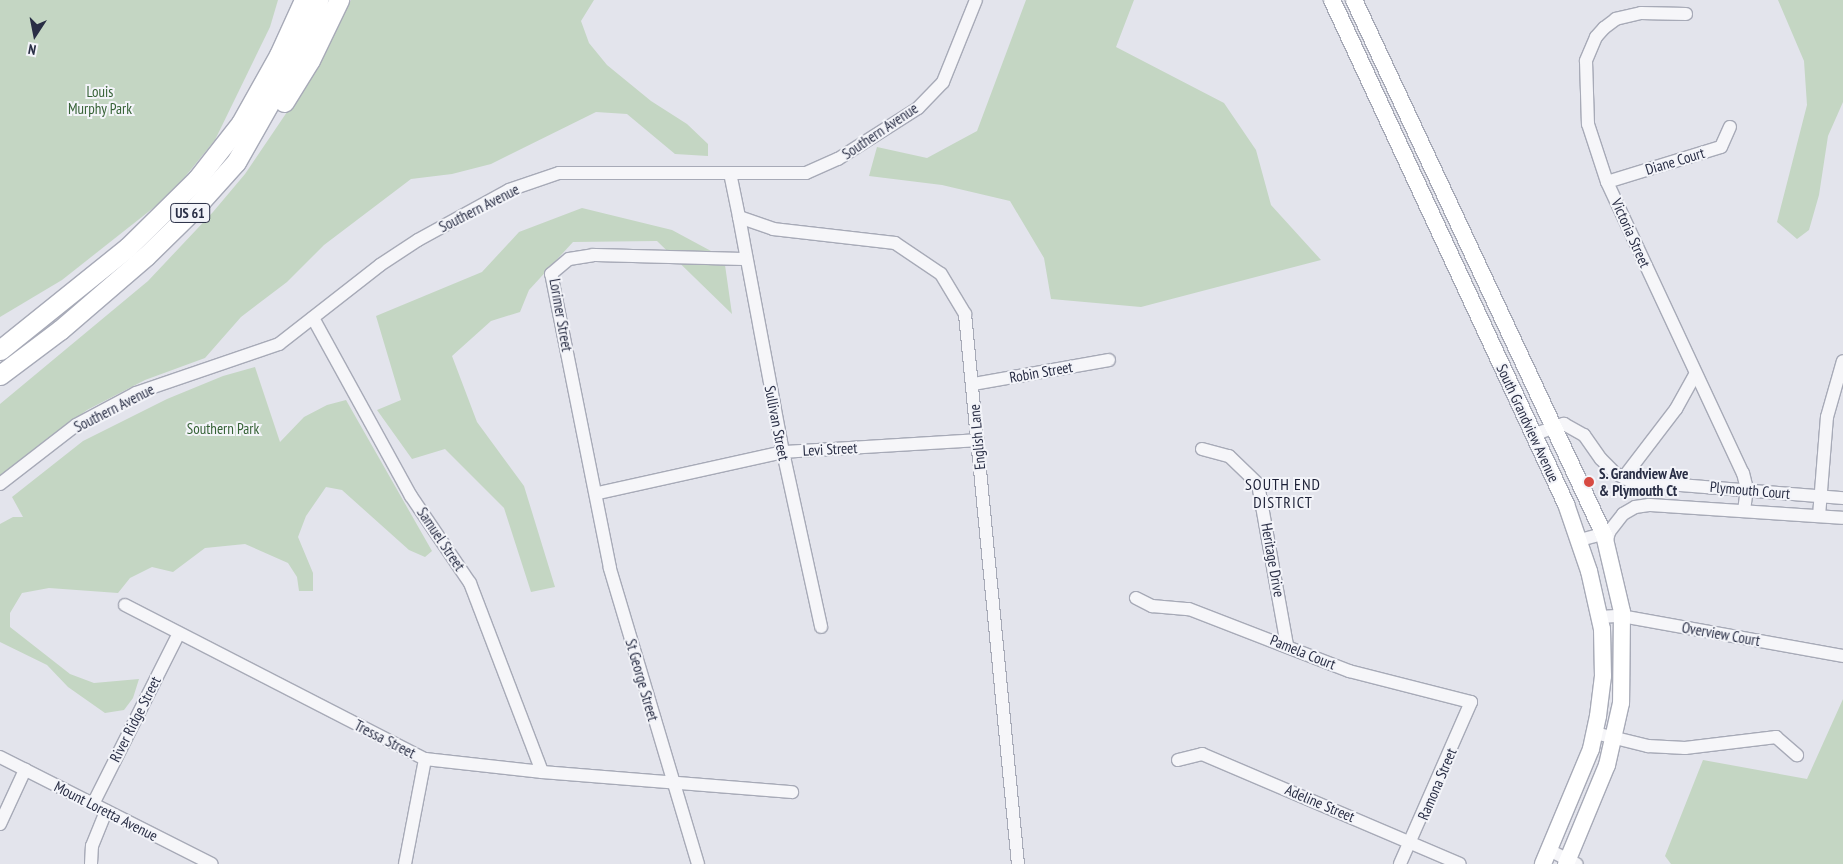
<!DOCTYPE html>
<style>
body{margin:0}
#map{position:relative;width:1843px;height:864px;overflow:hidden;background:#e3e4ec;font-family:"PT Sans Narrow",sans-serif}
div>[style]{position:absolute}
.green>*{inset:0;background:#c4d6c3}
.roads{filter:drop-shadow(1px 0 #a7aab7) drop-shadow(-1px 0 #a7aab7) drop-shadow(0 1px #a7aab7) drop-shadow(0 -1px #a7aab7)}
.minor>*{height:12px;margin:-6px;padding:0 6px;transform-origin:6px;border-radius:6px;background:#f6f6f9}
.major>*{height:16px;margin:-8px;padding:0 8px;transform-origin:8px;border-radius:8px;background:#fff}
.highway>*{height:19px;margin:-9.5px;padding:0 9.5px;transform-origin:9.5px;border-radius:9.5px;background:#fff}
.dots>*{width:14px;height:14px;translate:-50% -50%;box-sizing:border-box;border:2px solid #f3f4f9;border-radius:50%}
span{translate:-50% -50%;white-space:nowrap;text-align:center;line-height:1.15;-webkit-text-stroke:4px #f3f4f9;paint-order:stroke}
.shield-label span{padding:1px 4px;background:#f3f4f9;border:1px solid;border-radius:4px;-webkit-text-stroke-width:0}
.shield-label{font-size:14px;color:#292e45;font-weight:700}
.park-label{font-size:15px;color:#366236}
.street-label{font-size:15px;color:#292e45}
.poi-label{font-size:15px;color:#292e45;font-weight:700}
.left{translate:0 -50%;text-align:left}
.neighbourhood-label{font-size:16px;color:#1b1f36;letter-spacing:1px}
.north{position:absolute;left:10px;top:10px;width:50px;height:50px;-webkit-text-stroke:4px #f3f4f9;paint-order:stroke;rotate:191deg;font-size:14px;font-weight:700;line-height:20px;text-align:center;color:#292e45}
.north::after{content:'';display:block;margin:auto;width:18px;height:22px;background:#292e45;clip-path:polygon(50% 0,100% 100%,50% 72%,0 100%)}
</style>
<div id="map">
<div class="green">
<i style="clip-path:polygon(0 0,278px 0,270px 27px,215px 140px,171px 194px,62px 280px,0 317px)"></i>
<i style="clip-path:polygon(351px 0,594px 0,581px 21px,589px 43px,607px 65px,651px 101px,687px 124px,708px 144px,708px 156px,675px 154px,627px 114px,596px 112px,491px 164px,452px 174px,411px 179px,324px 245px,287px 282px,241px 317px,205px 358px,145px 380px,87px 410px,0 476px,0 404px,148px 281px,213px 212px,245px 174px,308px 81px)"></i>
<i style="clip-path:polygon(1026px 0,1134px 0,1116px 47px,1224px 103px,1256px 150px,1271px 205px,1321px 260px,1141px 307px,1051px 299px,1044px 258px,1010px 201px,942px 185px,869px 176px,877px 147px,927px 158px,977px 131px)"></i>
<i style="clip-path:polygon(1778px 0,1843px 0,1843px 102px,1828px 136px,1819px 195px,1809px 230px,1797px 239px,1777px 222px,1807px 105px,1804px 61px)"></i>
<i style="clip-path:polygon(582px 208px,672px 230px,724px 258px,732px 314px,657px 241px,573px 242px,529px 290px,520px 312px,491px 321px,452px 356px,477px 422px,524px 486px,555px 587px,531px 592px,504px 508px,445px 449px,412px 459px,377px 410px,401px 400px,376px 316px,482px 272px,519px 232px)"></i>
<i style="clip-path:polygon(255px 367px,280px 442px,304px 417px,327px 405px,346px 400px,432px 551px,425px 557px,409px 550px,342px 490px,326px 487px,306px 516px,298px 537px,313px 573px,313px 591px,299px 591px,297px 577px,288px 563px,245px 544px,205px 548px,173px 572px,152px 567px,130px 578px,118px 593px,49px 588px,22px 593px,10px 613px,10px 627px,70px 674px,94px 683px,139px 679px,133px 698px,124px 710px,105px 713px,68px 687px,47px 665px,0 642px,0 524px,13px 517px,23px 517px,12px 497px,83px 441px,167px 399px,223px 376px)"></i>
<i style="clip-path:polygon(1843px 699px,1843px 864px,1671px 864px,1665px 856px,1703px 760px,1807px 779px)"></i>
</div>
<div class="roads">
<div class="minor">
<i style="left:1686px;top:14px;width:45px;rotate:-178.7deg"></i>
<i style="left:1641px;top:13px;width:26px;rotate:167deg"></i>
<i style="left:1616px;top:19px;width:15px;rotate:143deg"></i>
<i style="left:1604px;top:28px;width:12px;rotate:132deg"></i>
<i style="left:1596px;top:37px;width:26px;rotate:113deg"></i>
<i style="left:1586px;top:61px;width:63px;rotate:88.2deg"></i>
<i style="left:1588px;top:124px;width:61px;rotate:71.9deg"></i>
<i style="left:1607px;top:182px;width:321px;rotate:65deg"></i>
<i style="left:1743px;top:473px;width:16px;rotate:76deg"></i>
<i style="left:1747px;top:489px;width:22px;rotate:98deg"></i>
<i style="left:730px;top:173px;width:45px;rotate:78.4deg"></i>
<i style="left:739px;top:217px;width:36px;rotate:19deg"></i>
<i style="left:773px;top:229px;width:123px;rotate:6.5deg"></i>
<i style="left:895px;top:243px;width:55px;rotate:34deg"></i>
<i style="left:941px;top:274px;width:47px;rotate:59deg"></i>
<i style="left:965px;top:314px;width:553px;rotate:84.5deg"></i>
<i style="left:1607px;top:182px;width:119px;rotate:-17.1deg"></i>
<i style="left:1721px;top:147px;width:22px;rotate:-66deg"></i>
<i style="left:739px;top:217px;width:239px;rotate:79.4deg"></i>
<i style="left:783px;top:452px;width:179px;rotate:77.7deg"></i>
<i style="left:313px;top:318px;width:203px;rotate:61.2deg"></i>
<i style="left:411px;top:496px;width:105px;rotate:55.9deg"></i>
<i style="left:470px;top:583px;width:202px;rotate:69.1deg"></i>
<i style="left:973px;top:384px;width:138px;rotate:-10deg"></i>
<i style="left:1533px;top:435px;width:33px;rotate:-20deg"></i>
<i style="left:1564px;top:424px;width:23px;rotate:29deg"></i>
<i style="left:1584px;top:435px;width:29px;rotate:55deg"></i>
<i style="left:1601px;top:459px;width:20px;rotate:45deg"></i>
<i style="left:1615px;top:473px;width:17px;rotate:28deg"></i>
<i style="left:1630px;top:481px;width:214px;rotate:4.6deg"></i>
<i style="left:1202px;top:449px;width:28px;rotate:15deg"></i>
<i style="left:1229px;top:456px;width:40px;rotate:44deg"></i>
<i style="left:1258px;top:484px;width:164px;rotate:79.8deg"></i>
<i style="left:1624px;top:477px;width:86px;rotate:-52.6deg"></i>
<i style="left:1676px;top:409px;width:39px;rotate:-61deg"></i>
<i style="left:0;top:484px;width:96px;rotate:-37.8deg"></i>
<i style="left:76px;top:425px;width:68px;rotate:-28.1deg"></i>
<i style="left:136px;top:393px;width:151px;rotate:-18.9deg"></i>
<i style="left:279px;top:344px;width:128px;rotate:-38deg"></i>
<i style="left:380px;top:265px;width:45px;rotate:-33.3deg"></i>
<i style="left:418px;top:240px;width:104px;rotate:-28.8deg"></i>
<i style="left:509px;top:190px;width:53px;rotate:-18.8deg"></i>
<i style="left:559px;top:173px;width:247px"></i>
<i style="left:806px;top:173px;width:35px;rotate:-24deg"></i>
<i style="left:838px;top:159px;width:95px;rotate:-32.5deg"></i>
<i style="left:918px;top:108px;width:36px;rotate:-46deg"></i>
<i style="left:943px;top:82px;width:88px;rotate:-68.1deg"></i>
<i style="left:598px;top:493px;width:189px;rotate:-12.5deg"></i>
<i style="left:783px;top:452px;width:195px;rotate:-3.5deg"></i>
<i style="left:1819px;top:516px;width:99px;rotate:-85.4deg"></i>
<i style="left:1827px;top:417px;width:58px;rotate:-74.1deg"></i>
<i style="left:1580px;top:540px;width:30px;rotate:-15deg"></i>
<i style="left:1606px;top:545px;width:13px;rotate:-77deg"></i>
<i style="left:1609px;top:532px;width:23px;rotate:-52deg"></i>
<i style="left:1623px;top:514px;width:14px;rotate:-30deg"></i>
<i style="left:1635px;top:507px;width:14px;rotate:-8deg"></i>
<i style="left:1649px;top:505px;width:194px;rotate:3.8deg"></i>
<i style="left:1136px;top:598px;width:18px;rotate:27deg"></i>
<i style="left:1152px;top:606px;width:37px;rotate:5deg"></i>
<i style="left:1189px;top:609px;width:172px;rotate:21.2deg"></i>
<i style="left:1349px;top:671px;width:126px;rotate:14.3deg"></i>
<i style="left:1471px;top:702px;width:177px;rotate:113.7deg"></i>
<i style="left:125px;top:605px;width:337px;rotate:27.2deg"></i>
<i style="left:425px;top:759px;width:118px;rotate:6.3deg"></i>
<i style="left:542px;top:772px;width:251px;rotate:4.6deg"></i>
<i style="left:1599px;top:617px;width:22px;rotate:-3deg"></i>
<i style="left:1621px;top:616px;width:226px;rotate:10.2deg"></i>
<i style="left:1595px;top:733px;width:55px;rotate:13.8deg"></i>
<i style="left:1648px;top:746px;width:37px;rotate:3deg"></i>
<i style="left:1685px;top:748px;width:92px;rotate:-6.9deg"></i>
<i style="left:1776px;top:737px;width:28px;rotate:41deg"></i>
<i style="left:0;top:757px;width:237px;rotate:26.8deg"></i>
<i style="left:1178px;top:760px;width:25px;rotate:-14deg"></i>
<i style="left:1202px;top:754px;width:280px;rotate:23.1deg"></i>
<i style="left:93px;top:804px;width:189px;rotate:-63.3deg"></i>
<i style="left:0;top:824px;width:60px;rotate:-65.2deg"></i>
<i style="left:1549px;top:850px;width:31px;rotate:27deg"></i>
<i style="left:91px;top:864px;width:18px;rotate:-87deg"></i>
<i style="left:92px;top:846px;width:38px;rotate:-68deg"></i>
<i style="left:405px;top:864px;width:107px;rotate:-79.2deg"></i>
<i style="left:698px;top:864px;width:309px;rotate:-106.6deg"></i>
<i style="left:610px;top:568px;width:300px;rotate:-101.3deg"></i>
<i style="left:551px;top:274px;width:23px;rotate:-40deg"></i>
<i style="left:569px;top:259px;width:24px;rotate:-9deg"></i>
<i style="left:593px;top:255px;width:153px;rotate:1.5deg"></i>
</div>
<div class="major">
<i style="left:1332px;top:0;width:556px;rotate:65.1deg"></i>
<i style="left:1566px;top:504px;width:71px;rotate:71.1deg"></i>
<i style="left:1589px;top:571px;width:59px;rotate:77.4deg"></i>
<i style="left:1602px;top:629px;width:47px;rotate:88.8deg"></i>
<i style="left:1603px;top:676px;width:40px;rotate:97.1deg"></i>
<i style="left:1598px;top:716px;width:34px;rotate:102deg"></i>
<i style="left:1591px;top:749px;width:125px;rotate:112.7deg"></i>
<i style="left:1354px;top:0;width:591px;rotate:64.95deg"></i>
<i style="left:1604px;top:535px;width:79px;rotate:76.8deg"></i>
<i style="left:1622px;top:612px;width:91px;rotate:90.6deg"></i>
<i style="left:1621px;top:703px;width:64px;rotate:102.7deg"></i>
<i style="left:1607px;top:765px;width:107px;rotate:112.5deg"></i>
</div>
<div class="highway">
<i style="left:284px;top:102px;width:49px;rotate:-58.2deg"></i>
<i style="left:310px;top:60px;width:67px;rotate:-64.2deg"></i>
<i style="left:0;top:350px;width:164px;rotate:-38.8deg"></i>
<i style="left:128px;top:247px;width:97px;rotate:-44.6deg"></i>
<i style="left:197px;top:179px;width:71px;rotate:-51.8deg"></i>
<i style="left:241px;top:123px;width:78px;rotate:-60.8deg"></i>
<i style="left:279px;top:55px;width:60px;rotate:-65.6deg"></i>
<i style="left:0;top:375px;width:75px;rotate:-36.9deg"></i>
<i style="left:60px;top:330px;width:113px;rotate:-40.7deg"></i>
<i style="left:146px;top:256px;width:64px;rotate:-44.4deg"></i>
<i style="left:192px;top:211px;width:66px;rotate:-48.1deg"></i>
<i style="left:236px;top:162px;width:101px;rotate:-60.4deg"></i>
<i style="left:286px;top:74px;width:81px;rotate:-66deg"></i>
</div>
</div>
<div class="dots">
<i style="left:1589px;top:482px;background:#d74a42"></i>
</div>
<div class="shield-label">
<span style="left:190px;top:213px">US 61</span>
</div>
<div class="park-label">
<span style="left:100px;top:100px">Louis<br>Murphy Park</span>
<span style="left:223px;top:429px">Southern Park</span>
</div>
<div class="street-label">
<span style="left:880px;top:131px;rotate:-34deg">Southern Avenue</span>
<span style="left:1675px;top:161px;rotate:-17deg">Diane Court</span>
<span style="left:479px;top:208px;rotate:-27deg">Southern Avenue</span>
<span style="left:1631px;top:233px;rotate:66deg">Victoria Street</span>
<span style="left:561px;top:315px;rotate:80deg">Lorimer Street</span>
<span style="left:1041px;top:372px;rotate:-10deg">Robin Street</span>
<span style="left:114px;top:408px;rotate:-27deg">Southern Avenue</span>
<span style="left:777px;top:423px;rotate:79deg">Sullivan Street</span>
<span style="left:1528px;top:423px;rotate:65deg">South Grandview Avenue</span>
<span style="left:977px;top:437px;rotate:-95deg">English Lane</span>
<span style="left:830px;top:449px;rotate:-3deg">Levi Street</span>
<span style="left:1750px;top:490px;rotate:5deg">Plymouth Court</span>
<span style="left:441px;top:539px;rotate:56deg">Samuel Street</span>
<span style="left:1273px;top:560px;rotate:80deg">Heritage Drive</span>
<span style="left:1721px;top:634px;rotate:10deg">Overview Court</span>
<span style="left:1303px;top:652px;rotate:22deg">Pamela Court</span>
<span style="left:642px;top:680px;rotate:74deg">St George Street</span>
<span style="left:135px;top:719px;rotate:-63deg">River Ridge Street</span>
<span style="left:385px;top:739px;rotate:27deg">Tressa Street</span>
<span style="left:1437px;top:784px;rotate:-67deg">Ramona Street</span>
<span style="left:1320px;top:803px;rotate:23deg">Adeline Street</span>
<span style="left:106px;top:811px;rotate:27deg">Mount Loretta Avenue</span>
</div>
<div class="poi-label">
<span class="left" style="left:1599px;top:482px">S. Grandview Ave<br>&amp; Plymouth Ct</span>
</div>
<div class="neighbourhood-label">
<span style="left:1283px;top:493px">SOUTH END<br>DISTRICT</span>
</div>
<div class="north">N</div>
</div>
